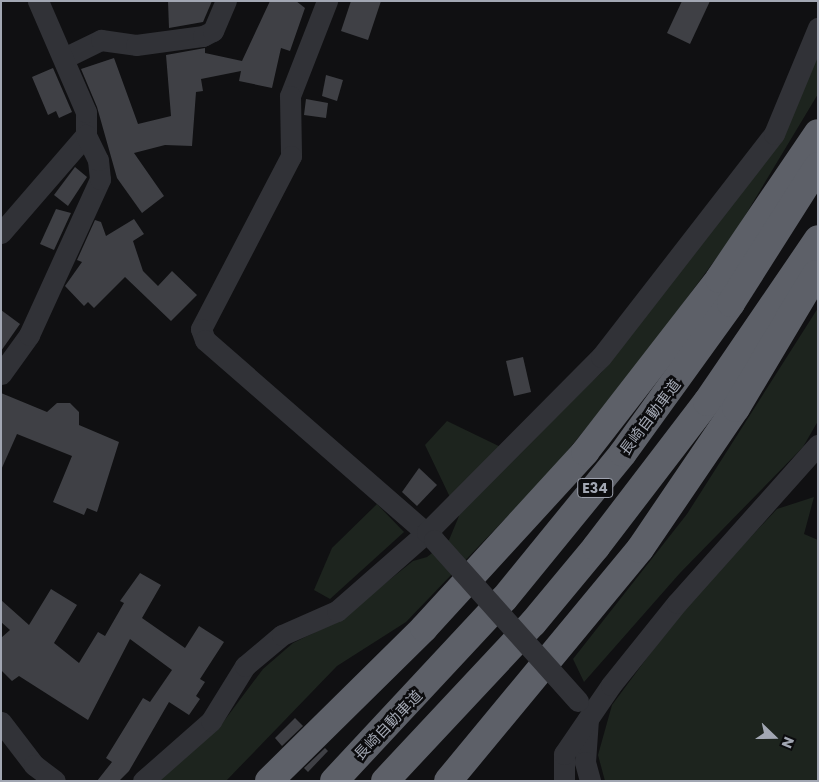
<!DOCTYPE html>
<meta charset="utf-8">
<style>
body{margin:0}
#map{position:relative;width:819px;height:782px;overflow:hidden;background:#101012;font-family:Poppins,"Noto Sans JP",sans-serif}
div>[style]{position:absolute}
.green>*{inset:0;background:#1d241e}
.building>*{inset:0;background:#3f4045}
.street>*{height:21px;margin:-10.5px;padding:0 10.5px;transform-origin:10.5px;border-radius:10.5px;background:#313237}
.highway>*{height:28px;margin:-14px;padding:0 14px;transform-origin:14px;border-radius:14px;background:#5d6068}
.street-bridge>*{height:21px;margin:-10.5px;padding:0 10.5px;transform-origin:10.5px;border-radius:10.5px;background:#313237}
span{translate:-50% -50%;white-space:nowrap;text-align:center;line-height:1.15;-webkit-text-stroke:5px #0b0b0d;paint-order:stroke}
.shield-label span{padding:1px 4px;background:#0b0b0d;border:1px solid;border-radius:4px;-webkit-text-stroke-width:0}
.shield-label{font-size:14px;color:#a2a7b3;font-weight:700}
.street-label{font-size:15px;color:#a2a7b3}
.frame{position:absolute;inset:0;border:2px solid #a2a7b3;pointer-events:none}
.north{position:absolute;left:749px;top:712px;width:50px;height:50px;-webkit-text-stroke:4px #0b0b0d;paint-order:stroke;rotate:112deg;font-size:14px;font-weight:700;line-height:20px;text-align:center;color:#a2a7b3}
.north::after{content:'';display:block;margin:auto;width:18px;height:22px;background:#a2a7b3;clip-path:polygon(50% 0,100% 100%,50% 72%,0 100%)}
</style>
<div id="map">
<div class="green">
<i style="clip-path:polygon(818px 55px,818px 94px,734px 234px,637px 366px,550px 472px,406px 622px,337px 666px,226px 781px,158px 781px,221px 725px,263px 669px,293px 643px,338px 621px,413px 561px,427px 557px,449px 540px,459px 516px,425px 445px,447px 421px,513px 453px,601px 373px,777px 145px)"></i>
<i style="clip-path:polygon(818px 308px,818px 421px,803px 447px,680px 573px,584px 682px,573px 659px,687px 514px)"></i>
<i style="clip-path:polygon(814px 497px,804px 534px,818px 540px,818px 781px,605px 781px,598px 755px,612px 705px,684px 608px,777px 509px)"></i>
<i style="clip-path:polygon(377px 504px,404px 532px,330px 599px,314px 590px,332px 548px)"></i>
</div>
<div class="building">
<i style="clip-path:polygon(168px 1px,212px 1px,203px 22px,169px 28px)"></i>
<i style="clip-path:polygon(270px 1px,296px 1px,305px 8px,290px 51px,281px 48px,272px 88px,239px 81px,241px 71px,201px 79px,203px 91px,196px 92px,192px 146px,165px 145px,134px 153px,164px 196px,142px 213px,117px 178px,97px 107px,81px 69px,114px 58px,138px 124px,171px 116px,166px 55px,205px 48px,205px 53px,242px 61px)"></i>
<i style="clip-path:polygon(351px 1px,381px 1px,368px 40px,341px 31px)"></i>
<i style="clip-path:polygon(682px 1px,710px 1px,690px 44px,667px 33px)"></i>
<i style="clip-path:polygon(53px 68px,72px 112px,59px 118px,56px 111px,48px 115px,32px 77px)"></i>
<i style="clip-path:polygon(326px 75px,343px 80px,337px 101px,322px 96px)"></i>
<i style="clip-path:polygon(306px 99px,328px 103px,326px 118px,304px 115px)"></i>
<i style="clip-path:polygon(75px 167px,87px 177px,68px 206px,54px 195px)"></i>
<i style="clip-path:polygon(56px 209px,71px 213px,54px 250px,40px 244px)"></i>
<i style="clip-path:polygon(134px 219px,144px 234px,133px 241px,143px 271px,158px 286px,172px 271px,197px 295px,171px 321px,125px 277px,94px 308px,88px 302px,84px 306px,65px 286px,82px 262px,77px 260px,95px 220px,101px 222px,106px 236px)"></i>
<i style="clip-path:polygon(1px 310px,20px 324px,1px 351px)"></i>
<i style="clip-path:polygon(523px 357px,531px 392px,514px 396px,506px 361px)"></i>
<i style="clip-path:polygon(1px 393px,47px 412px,57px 403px,70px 403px,79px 412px,79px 425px,119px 442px,97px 512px,87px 508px,84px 515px,53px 502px,72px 456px,17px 434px,1px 470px)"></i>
<i style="clip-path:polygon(419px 468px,437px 485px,417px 506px,402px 492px)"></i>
<i style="clip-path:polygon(140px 573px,161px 585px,142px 618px,185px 648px,199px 626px,224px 642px,200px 679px,205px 682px,196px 696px,200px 699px,189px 715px,169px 702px,129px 771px,119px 781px,97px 781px,112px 762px,106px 758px,143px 698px,150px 702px,172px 670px,130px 639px,88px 720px,19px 676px,12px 681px,1px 670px,1px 638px,10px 630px,1px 622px,1px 600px,29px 625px,51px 589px,77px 605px,54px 643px,79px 663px,98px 632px,105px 636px,124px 603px,120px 601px)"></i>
<i style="clip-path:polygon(295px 718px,303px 726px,282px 746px,275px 738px)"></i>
<i style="clip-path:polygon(325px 748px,328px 751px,308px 772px,304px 768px)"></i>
</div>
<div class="street">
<i style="left:327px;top:1px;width:102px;rotate:111.3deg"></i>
<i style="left:290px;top:96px;width:60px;rotate:89deg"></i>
<i style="left:291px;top:156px;width:195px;rotate:117.5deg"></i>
<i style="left:201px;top:329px;width:12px;rotate:70deg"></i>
<i style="left:205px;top:340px;width:304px;rotate:41.1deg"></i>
<i style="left:66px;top:57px;width:39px;rotate:-26deg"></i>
<i style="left:101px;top:40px;width:35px;rotate:8deg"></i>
<i style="left:136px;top:45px;width:68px;rotate:-7.7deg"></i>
<i style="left:203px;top:36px;width:11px;rotate:-27deg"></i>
<i style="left:213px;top:31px;width:33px;rotate:-67deg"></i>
<i style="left:1px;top:233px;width:130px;rotate:-49.1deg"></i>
<i style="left:86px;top:135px;width:23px;rotate:-90deg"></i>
<i style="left:86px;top:112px;width:121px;rotate:-113.4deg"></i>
<i style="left:1px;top:374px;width:48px;rotate:-54.3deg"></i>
<i style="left:29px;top:335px;width:171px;rotate:-65.5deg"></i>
<i style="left:100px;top:179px;width:19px;rotate:-96deg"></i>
<i style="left:98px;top:160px;width:28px;rotate:-116deg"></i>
<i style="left:588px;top:719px;width:43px;rotate:94deg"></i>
<i style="left:585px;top:762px;width:20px;rotate:75deg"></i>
<i style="left:1px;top:722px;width:54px;rotate:52.5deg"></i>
<i style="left:34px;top:765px;width:26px;rotate:37deg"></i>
<i style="left:143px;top:781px;width:91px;rotate:-41.4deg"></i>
<i style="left:211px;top:721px;width:65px;rotate:-58.3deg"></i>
<i style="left:245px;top:666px;width:48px;rotate:-40deg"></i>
<i style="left:282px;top:635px;width:60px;rotate:-23.6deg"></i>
<i style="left:337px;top:611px;width:120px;rotate:-41.3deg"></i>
<i style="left:427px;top:532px;width:247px;rotate:-45.2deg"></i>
<i style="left:601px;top:357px;width:282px;rotate:-52.2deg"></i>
<i style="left:774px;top:134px;width:115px;rotate:-67.5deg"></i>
<i style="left:564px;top:781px;width:27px;rotate:-90deg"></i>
<i style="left:564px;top:754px;width:83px;rotate:-55.7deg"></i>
<i style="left:611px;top:685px;width:105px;rotate:-51.2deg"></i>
<i style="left:677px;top:603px;width:212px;rotate:-48.3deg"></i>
</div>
<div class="highway">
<i style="left:269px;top:781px;width:218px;rotate:-44.6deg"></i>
<i style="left:424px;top:628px;width:239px;rotate:-47.5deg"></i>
<i style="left:585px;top:452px;width:219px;rotate:-52.2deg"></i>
<i style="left:719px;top:279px;width:176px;rotate:-55.9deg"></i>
<i style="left:334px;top:781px;width:249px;rotate:-47deg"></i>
<i style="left:504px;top:599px;width:188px;rotate:-50.8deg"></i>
<i style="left:623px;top:453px;width:185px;rotate:-54.2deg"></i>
<i style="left:731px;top:303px;width:162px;rotate:-57.6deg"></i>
<i style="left:385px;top:781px;width:216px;rotate:-46.9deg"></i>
<i style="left:533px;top:623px;width:99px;rotate:-50.3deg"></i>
<i style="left:596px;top:547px;width:183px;rotate:-52.6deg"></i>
<i style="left:707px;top:402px;width:197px;rotate:-55.7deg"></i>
<i style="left:448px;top:781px;width:301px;rotate:-50.4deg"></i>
<i style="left:640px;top:549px;width:171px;rotate:-55.8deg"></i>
<i style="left:736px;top:408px;width:156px;rotate:-59.2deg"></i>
</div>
<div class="street-bridge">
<i style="left:434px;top:540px;width:216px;rotate:48.2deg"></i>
</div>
<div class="shield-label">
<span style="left:595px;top:488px">E34</span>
</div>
<div class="street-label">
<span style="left:650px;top:417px;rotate:-53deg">長崎自動車道</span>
<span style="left:388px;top:725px;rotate:-46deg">長崎自動車道</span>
</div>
<div class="frame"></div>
<div class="north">N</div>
</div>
